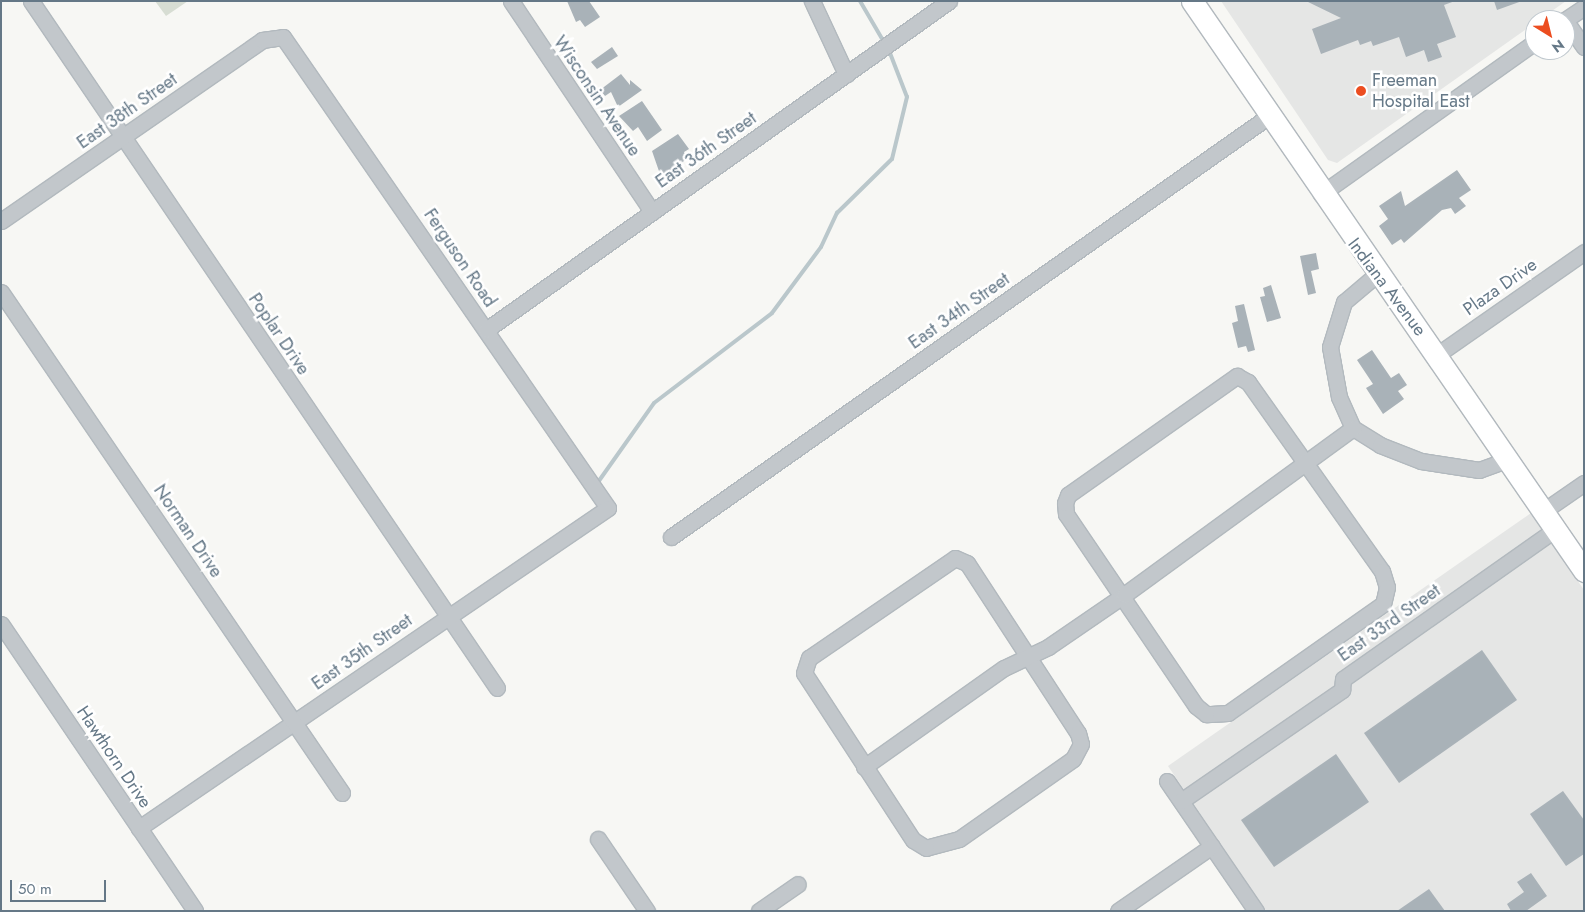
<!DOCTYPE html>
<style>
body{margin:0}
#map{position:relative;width:1585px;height:912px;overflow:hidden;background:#f7f7f4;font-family:Jost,sans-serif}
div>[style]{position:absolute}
.built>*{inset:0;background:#e5e6e5}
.green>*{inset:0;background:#d7ddd3}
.stream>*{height:4px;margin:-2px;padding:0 2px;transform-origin:2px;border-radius:2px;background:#bac7cb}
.building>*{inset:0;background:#a9b2b8}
.roads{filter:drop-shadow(1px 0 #b2b9be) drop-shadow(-1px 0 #b2b9be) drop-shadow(0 1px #b2b9be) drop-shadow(0 -1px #b2b9be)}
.street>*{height:15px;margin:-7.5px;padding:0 7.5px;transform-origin:7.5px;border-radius:7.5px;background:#c2c7cb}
.secondary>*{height:21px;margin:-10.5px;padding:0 10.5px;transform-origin:10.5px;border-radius:10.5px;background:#fff}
.dots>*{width:14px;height:14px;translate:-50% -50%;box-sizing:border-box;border:2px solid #fff;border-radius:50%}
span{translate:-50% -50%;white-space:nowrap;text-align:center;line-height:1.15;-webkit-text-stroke:5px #fff;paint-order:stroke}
.poi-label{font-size:18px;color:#657887}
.left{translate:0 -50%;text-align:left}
.street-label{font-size:18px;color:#657887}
.frame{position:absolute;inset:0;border:2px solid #657887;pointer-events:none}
.north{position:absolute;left:1525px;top:10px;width:50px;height:50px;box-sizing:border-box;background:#fff;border:1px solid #c1c9cf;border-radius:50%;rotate:144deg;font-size:14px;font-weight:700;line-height:20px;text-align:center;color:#657887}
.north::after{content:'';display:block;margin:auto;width:18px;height:22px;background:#ec4d20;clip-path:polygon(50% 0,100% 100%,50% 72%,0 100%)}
.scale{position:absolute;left:10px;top:880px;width:96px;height:22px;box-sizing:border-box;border:2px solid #657887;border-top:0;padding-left:6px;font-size:15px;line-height:18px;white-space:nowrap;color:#657887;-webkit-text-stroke:4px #fff;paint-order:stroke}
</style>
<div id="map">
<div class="built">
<i style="clip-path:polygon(1221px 1px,1566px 1px,1337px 163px,1328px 160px)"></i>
<i style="clip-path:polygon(1531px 513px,1584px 590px,1584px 911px,1266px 911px,1168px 766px)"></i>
</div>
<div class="green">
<i style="clip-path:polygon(155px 1px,188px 1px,166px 16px)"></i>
</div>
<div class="stream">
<i style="left:860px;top:1px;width:48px;rotate:59.7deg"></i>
<i style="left:596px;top:485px;width:100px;rotate:-54.7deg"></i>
<i style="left:654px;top:403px;width:148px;rotate:-37.3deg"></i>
<i style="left:772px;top:313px;width:82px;rotate:-53.4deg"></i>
<i style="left:821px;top:247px;width:38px;rotate:-65deg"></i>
<i style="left:837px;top:213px;width:77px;rotate:-44.5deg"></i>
<i style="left:892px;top:159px;width:64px;rotate:-76.4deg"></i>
<i style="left:907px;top:97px;width:53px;rotate:-111.2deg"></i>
</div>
<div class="building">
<i style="clip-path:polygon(567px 1px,589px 1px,600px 17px,585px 27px,580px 20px,576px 22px)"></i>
<i style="clip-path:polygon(1306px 1px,1455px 1px,1444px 5px,1456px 37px,1437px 44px,1442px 57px,1428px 62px,1424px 50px,1406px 57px,1399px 37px,1373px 46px,1371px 41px,1360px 45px,1358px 40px,1321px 54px,1312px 29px,1341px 18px)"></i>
<i style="clip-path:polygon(1494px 1px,1522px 1px,1497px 10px)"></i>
<i style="clip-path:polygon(612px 47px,618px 56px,597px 69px,591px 62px)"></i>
<i style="clip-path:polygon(621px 74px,630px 85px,630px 80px,642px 90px,618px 107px,611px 92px,605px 96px,600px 90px)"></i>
<i style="clip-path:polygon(642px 101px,662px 130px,647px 141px,638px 127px,633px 131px,619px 116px)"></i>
<i style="clip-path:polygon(678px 134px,689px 149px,684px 152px,687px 159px,661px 177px,652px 151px)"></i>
<i style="clip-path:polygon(1457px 170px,1471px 190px,1459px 198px,1466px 206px,1455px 214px,1451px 208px,1442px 210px,1404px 243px,1401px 239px,1392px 245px,1379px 226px,1388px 219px,1379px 206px,1401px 191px,1405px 206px)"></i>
<i style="clip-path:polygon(1316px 253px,1319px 269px,1311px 271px,1316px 293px,1308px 295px,1300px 256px)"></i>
<i style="clip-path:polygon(1271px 285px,1281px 318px,1267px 322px,1260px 297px,1265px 296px,1263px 288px)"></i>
<i style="clip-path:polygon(1244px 304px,1255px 350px,1248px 352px,1246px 346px,1238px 348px,1232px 323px,1238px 321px,1235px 306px)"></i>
<i style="clip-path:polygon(1372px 350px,1391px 378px,1399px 373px,1407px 385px,1398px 391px,1404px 399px,1383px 414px,1366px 388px,1373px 384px,1357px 360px)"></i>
<i style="clip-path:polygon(1482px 650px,1517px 700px,1399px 783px,1364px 733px)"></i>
<i style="clip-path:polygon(1336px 754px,1369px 802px,1274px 867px,1241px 820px)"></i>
<i style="clip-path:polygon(1563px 791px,1584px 820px,1584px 854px,1566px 866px,1530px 814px)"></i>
<i style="clip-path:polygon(1531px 873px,1547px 896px,1526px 911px,1511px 911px,1507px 904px,1524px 892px,1517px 882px)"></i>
<i style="clip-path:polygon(1429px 889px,1445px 911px,1397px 911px)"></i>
</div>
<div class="roads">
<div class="street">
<i style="left:31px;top:1px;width:830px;rotate:55.85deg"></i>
<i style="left:511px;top:1px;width:254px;rotate:56.2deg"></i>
<i style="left:812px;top:1px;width:81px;rotate:65deg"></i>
<i style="left:1565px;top:20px;width:33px;rotate:55deg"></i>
<i style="left:1565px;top:20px;width:23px;rotate:-34deg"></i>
<i style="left:1321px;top:194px;width:262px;rotate:-35.4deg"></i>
<i style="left:1px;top:221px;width:318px;rotate:-34.7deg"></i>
<i style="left:262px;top:40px;width:21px;rotate:-8deg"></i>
<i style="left:283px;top:37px;width:572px;rotate:55.39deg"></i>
<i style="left:608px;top:508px;width:568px;rotate:145.69deg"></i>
<i style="left:1376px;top:275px;width:42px;rotate:139.8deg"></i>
<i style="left:1344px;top:302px;width:47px;rotate:107.3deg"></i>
<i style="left:1330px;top:347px;width:51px;rotate:79.8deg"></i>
<i style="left:1339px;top:397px;width:34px;rotate:66deg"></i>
<i style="left:1353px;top:428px;width:32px;rotate:32deg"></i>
<i style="left:1380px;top:445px;width:44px;rotate:21.3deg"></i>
<i style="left:1421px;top:461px;width:59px;rotate:8.8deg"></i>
<i style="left:1479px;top:470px;width:33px;rotate:-20deg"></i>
<i style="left:1px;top:292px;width:606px;rotate:55.76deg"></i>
<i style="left:486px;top:330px;width:568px;rotate:-35.4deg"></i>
<i style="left:1438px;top:354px;width:178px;rotate:-34.9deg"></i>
<i style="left:1237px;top:376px;width:13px;rotate:29deg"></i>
<i style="left:1248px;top:382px;width:232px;rotate:54.7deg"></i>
<i style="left:1382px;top:571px;width:17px;rotate:73deg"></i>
<i style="left:1387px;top:587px;width:17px;rotate:103deg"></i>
<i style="left:1383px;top:604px;width:189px;rotate:144.9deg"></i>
<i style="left:1228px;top:713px;width:22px;rotate:177deg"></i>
<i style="left:1206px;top:714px;width:13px;rotate:-141deg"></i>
<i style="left:1196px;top:706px;width:232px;rotate:-124.1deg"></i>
<i style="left:1066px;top:514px;width:11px;rotate:-95deg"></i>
<i style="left:1065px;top:503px;width:9px;rotate:-69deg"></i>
<i style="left:1068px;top:495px;width:207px;rotate:-35.2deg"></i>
<i style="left:1542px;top:512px;width:51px;rotate:-34.6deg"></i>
<i style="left:671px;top:537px;width:731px;rotate:-35.15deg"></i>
<i style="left:955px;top:558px;width:13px;rotate:23deg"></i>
<i style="left:967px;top:563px;width:203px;rotate:56.9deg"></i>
<i style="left:1078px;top:733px;width:11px;rotate:75deg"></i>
<i style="left:1081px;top:744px;width:17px;rotate:118deg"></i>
<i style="left:1073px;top:759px;width:139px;rotate:144.9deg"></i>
<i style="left:959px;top:839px;width:34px;rotate:165deg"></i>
<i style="left:926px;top:848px;width:15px;rotate:-148deg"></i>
<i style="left:913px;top:840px;width:199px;rotate:-123.1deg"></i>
<i style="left:804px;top:673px;width:16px;rotate:-72deg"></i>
<i style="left:809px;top:658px;width:177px;rotate:-34.4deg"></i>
<i style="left:1px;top:624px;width:346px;rotate:55.9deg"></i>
<i style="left:864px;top:767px;width:171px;rotate:-35.3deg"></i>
<i style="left:1004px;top:668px;width:49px;rotate:-25.5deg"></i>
<i style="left:1048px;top:647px;width:92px;rotate:-34.4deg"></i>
<i style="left:1124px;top:595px;width:283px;rotate:-36.1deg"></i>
<i style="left:1167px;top:781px;width:158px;rotate:55.6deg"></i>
<i style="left:1181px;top:801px;width:196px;rotate:-34.6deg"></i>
<i style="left:1342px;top:690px;width:11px;rotate:-85deg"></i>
<i style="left:1343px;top:679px;width:257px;rotate:-35.2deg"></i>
<i style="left:598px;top:839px;width:87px;rotate:55.8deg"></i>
<i style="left:759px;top:911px;width:47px;rotate:-34.7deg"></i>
<i style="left:1118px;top:911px;width:114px;rotate:-34.7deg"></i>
</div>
<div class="secondary">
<i style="left:1192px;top:1px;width:692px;rotate:55.48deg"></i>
</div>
</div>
<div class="dots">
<i style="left:1361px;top:91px;background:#ec4d20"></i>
</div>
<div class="poi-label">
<span class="left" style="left:1372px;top:91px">Freeman<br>Hospital East</span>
</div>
<div class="street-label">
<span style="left:597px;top:96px;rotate:56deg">Wisconsin Avenue</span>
<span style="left:127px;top:111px;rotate:-35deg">East 38th Street</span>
<span style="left:706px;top:150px;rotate:-35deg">East 36th Street</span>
<span style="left:460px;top:258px;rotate:56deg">Ferguson Road</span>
<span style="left:1387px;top:287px;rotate:53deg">Indiana Avenue</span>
<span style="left:1500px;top:287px;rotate:-35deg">Plaza Drive</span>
<span style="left:959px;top:311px;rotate:-35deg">East 34th Street</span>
<span style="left:279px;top:334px;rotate:56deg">Poplar Drive</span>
<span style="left:188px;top:531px;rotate:56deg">Norman Drive</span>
<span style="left:1389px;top:623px;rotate:-35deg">East 33rd Street</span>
<span style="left:362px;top:652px;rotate:-35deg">East 35th Street</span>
<span style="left:114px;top:757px;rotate:56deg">Hawthorn Drive</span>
</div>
<div class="frame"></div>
<div class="north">N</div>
<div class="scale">50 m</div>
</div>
